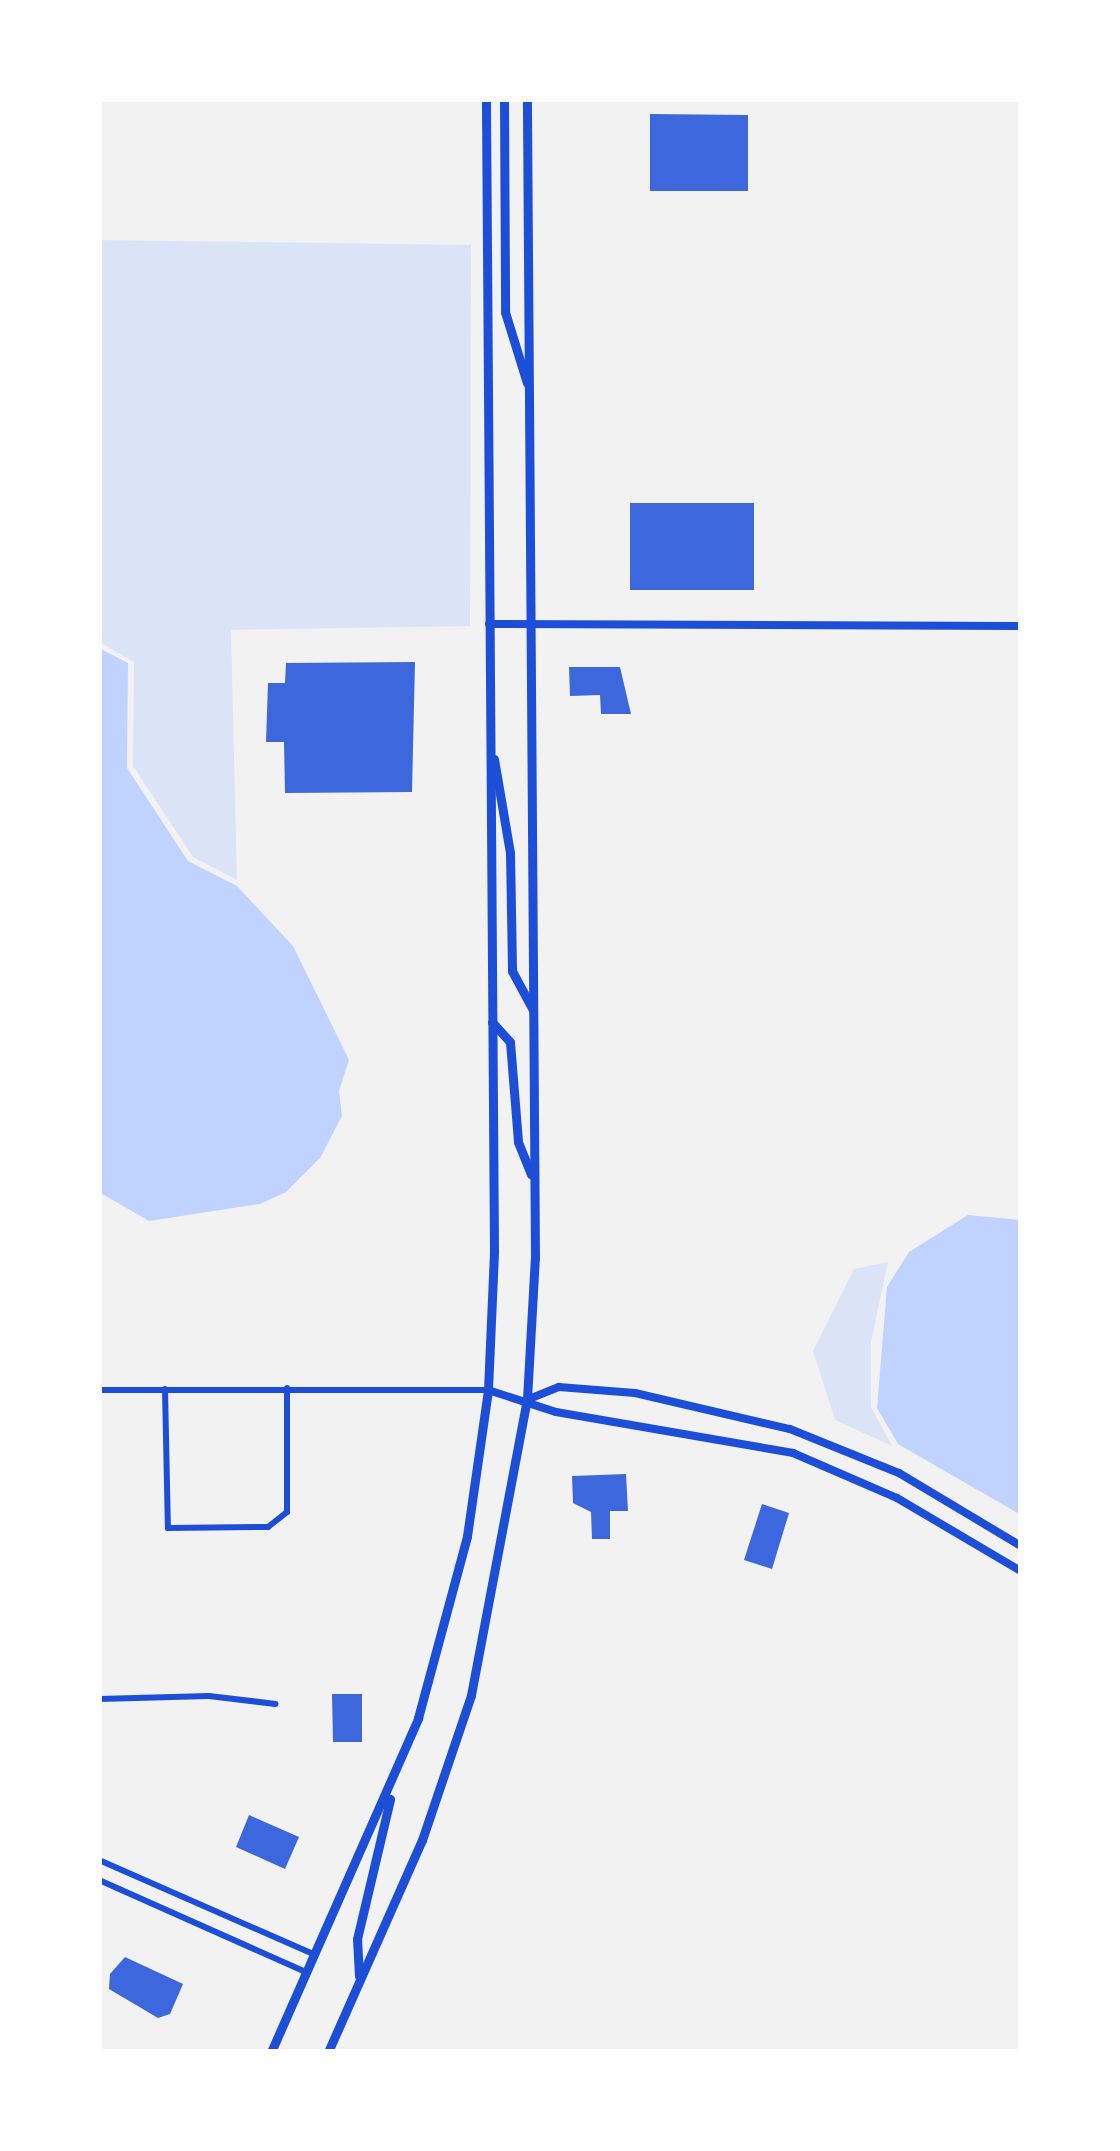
<!DOCTYPE html>
<style>
body{margin:0}
#map{position:relative;width:1120px;height:2151px;overflow:hidden;background:#f2f2f2;font-family:Spectral,serif}
div>[style]{position:absolute}
.green>*{inset:0;background:#dbe4f7}
.water>*{inset:0;background:#bfd3fe}
.building>*{inset:0;background:#3d67dc}
.minor>*{height:6px;margin:-3px;padding:0 3px;transform-origin:3px;border-radius:3px;background:#1d4ed8}
.tertiary>*{height:8px;margin:-4px;padding:0 4px;transform-origin:4px;border-radius:4px;background:#1d4ed8}
.trunk>*{height:9px;margin:-4.5px;padding:0 4.5px;transform-origin:4.5px;border-radius:4.5px;background:#1d4ed8}
span{translate:-50% -50%;white-space:nowrap;text-align:center;line-height:1.15;-webkit-text-stroke:12px #fff;paint-order:stroke}
.frame{position:absolute;inset:0;border:102px solid #fff;pointer-events:none}
</style>
<div id="map">
<div class="green">
<i style="clip-path:polygon(99px 240px,471px 245px,470px 626px,231px 630px,237px 880px,193px 857px,133px 766px,134px 662px,99px 642px)"></i>
<i style="clip-path:polygon(888px 1262px,871px 1342px,871px 1407px,892px 1446px,835px 1420px,813px 1351px,854px 1269px)"></i>
</div>
<div class="water">
<i style="clip-path:polygon(99px 648px,128px 663px,127px 768px,188px 861px,237px 886px,293px 946px,349px 1060px,339px 1091px,342px 1116px,320px 1158px,286px 1192px,260px 1204px,149px 1221px,99px 1192px)"></i>
<i style="clip-path:polygon(968px 1215px,1021px 1220px,1021px 1515px,898px 1444px,877px 1408px,887px 1287px,909px 1252px)"></i>
</div>
<div class="building">
<i style="clip-path:polygon(650px 114px,748px 115px,748px 191px,650px 191px)"></i>
<i style="clip-path:polygon(630px 503px,754px 503px,754px 590px,630px 590px)"></i>
<i style="clip-path:polygon(415px 662px,412px 792px,285px 793px,284px 742px,266px 742px,268px 683px,285px 683px,286px 663px)"></i>
<i style="clip-path:polygon(569px 667px,620px 667px,631px 714px,601px 714px,600px 695px,570px 696px)"></i>
<i style="clip-path:polygon(626px 1474px,628px 1511px,610px 1511px,610px 1539px,592px 1539px,591px 1512px,573px 1503px,572px 1476px)"></i>
<i style="clip-path:polygon(762px 1504px,789px 1513px,772px 1569px,744px 1560px)"></i>
<i style="clip-path:polygon(332px 1694px,362px 1694px,362px 1742px,333px 1742px)"></i>
<i style="clip-path:polygon(249px 1815px,299px 1837px,285px 1869px,236px 1847px)"></i>
<i style="clip-path:polygon(125px 1957px,183px 1984px,170px 2014px,158px 2018px,109px 1989px,110px 1974px)"></i>
</div>
<div class="minor">
<i style="left:165px;top:1389px;width:139px;rotate:88.8deg"></i>
<i style="left:168px;top:1528px;width:100px;rotate:-0.6deg"></i>
<i style="left:268px;top:1527px;width:24px;rotate:-38deg"></i>
<i style="left:287px;top:1512px;width:124px;rotate:-90deg"></i>
<i style="left:99px;top:1390px;width:389px"></i>
<i style="left:99px;top:1699px;width:110px;rotate:-1.6deg"></i>
<i style="left:209px;top:1696px;width:67px;rotate:6.8deg"></i>
<i style="left:99px;top:1860px;width:234px;rotate:23.7deg"></i>
<i style="left:99px;top:1880px;width:227px;rotate:24deg"></i>
</div>
<div class="tertiary">
<i style="left:489px;top:624px;width:532px;rotate:0.22deg"></i>
<i style="left:488px;top:1390px;width:71px;rotate:17.9deg"></i>
<i style="left:556px;top:1412px;width:241px;rotate:9.8deg"></i>
<i style="left:793px;top:1453px;width:113px;rotate:23.4deg"></i>
<i style="left:897px;top:1498px;width:144px;rotate:30.5deg"></i>
<i style="left:529px;top:1399px;width:32px;rotate:-22deg"></i>
<i style="left:559px;top:1387px;width:76px;rotate:4.5deg"></i>
<i style="left:635px;top:1393px;width:159px;rotate:13.1deg"></i>
<i style="left:790px;top:1429px;width:118px;rotate:22deg"></i>
<i style="left:899px;top:1473px;width:142px;rotate:30.9deg"></i>
</div>
<div class="trunk">
<i style="left:504px;top:99px;width:213px;rotate:89.7deg"></i>
<i style="left:505px;top:312px;width:74px;rotate:72.8deg"></i>
<i style="left:494px;top:759px;width:95px;rotate:80.3deg"></i>
<i style="left:510px;top:853px;width:118px;rotate:89deg"></i>
<i style="left:512px;top:971px;width:44px;rotate:61.7deg"></i>
<i style="left:492px;top:1022px;width:27px;rotate:48deg"></i>
<i style="left:510px;top:1042px;width:100px;rotate:85.4deg"></i>
<i style="left:518px;top:1142px;width:35px;rotate:68deg"></i>
<i style="left:359px;top:1976px;width:37px;rotate:-93deg"></i>
<i style="left:357px;top:1939px;width:144px;rotate:-76.7deg"></i>
<i style="left:271px;top:2052px;width:365px;rotate:-66.2deg"></i>
<i style="left:418px;top:1718px;width:188px;rotate:-74.9deg"></i>
<i style="left:467px;top:1536px;width:148px;rotate:-81.8deg"></i>
<i style="left:488px;top:1390px;width:139px;rotate:-87.5deg"></i>
<i style="left:494px;top:1251px;width:1152px;rotate:-90.4deg"></i>
<i style="left:328px;top:2052px;width:232px;rotate:-66.1deg"></i>
<i style="left:422px;top:1840px;width:153px;rotate:-71.3deg"></i>
<i style="left:471px;top:1695px;width:301px;rotate:-79.3deg"></i>
<i style="left:527px;top:1399px;width:141px;rotate:-86.8deg"></i>
<i style="left:535px;top:1258px;width:1159px;rotate:-90.4deg"></i>
</div>
<div class="frame"></div>
</div>
